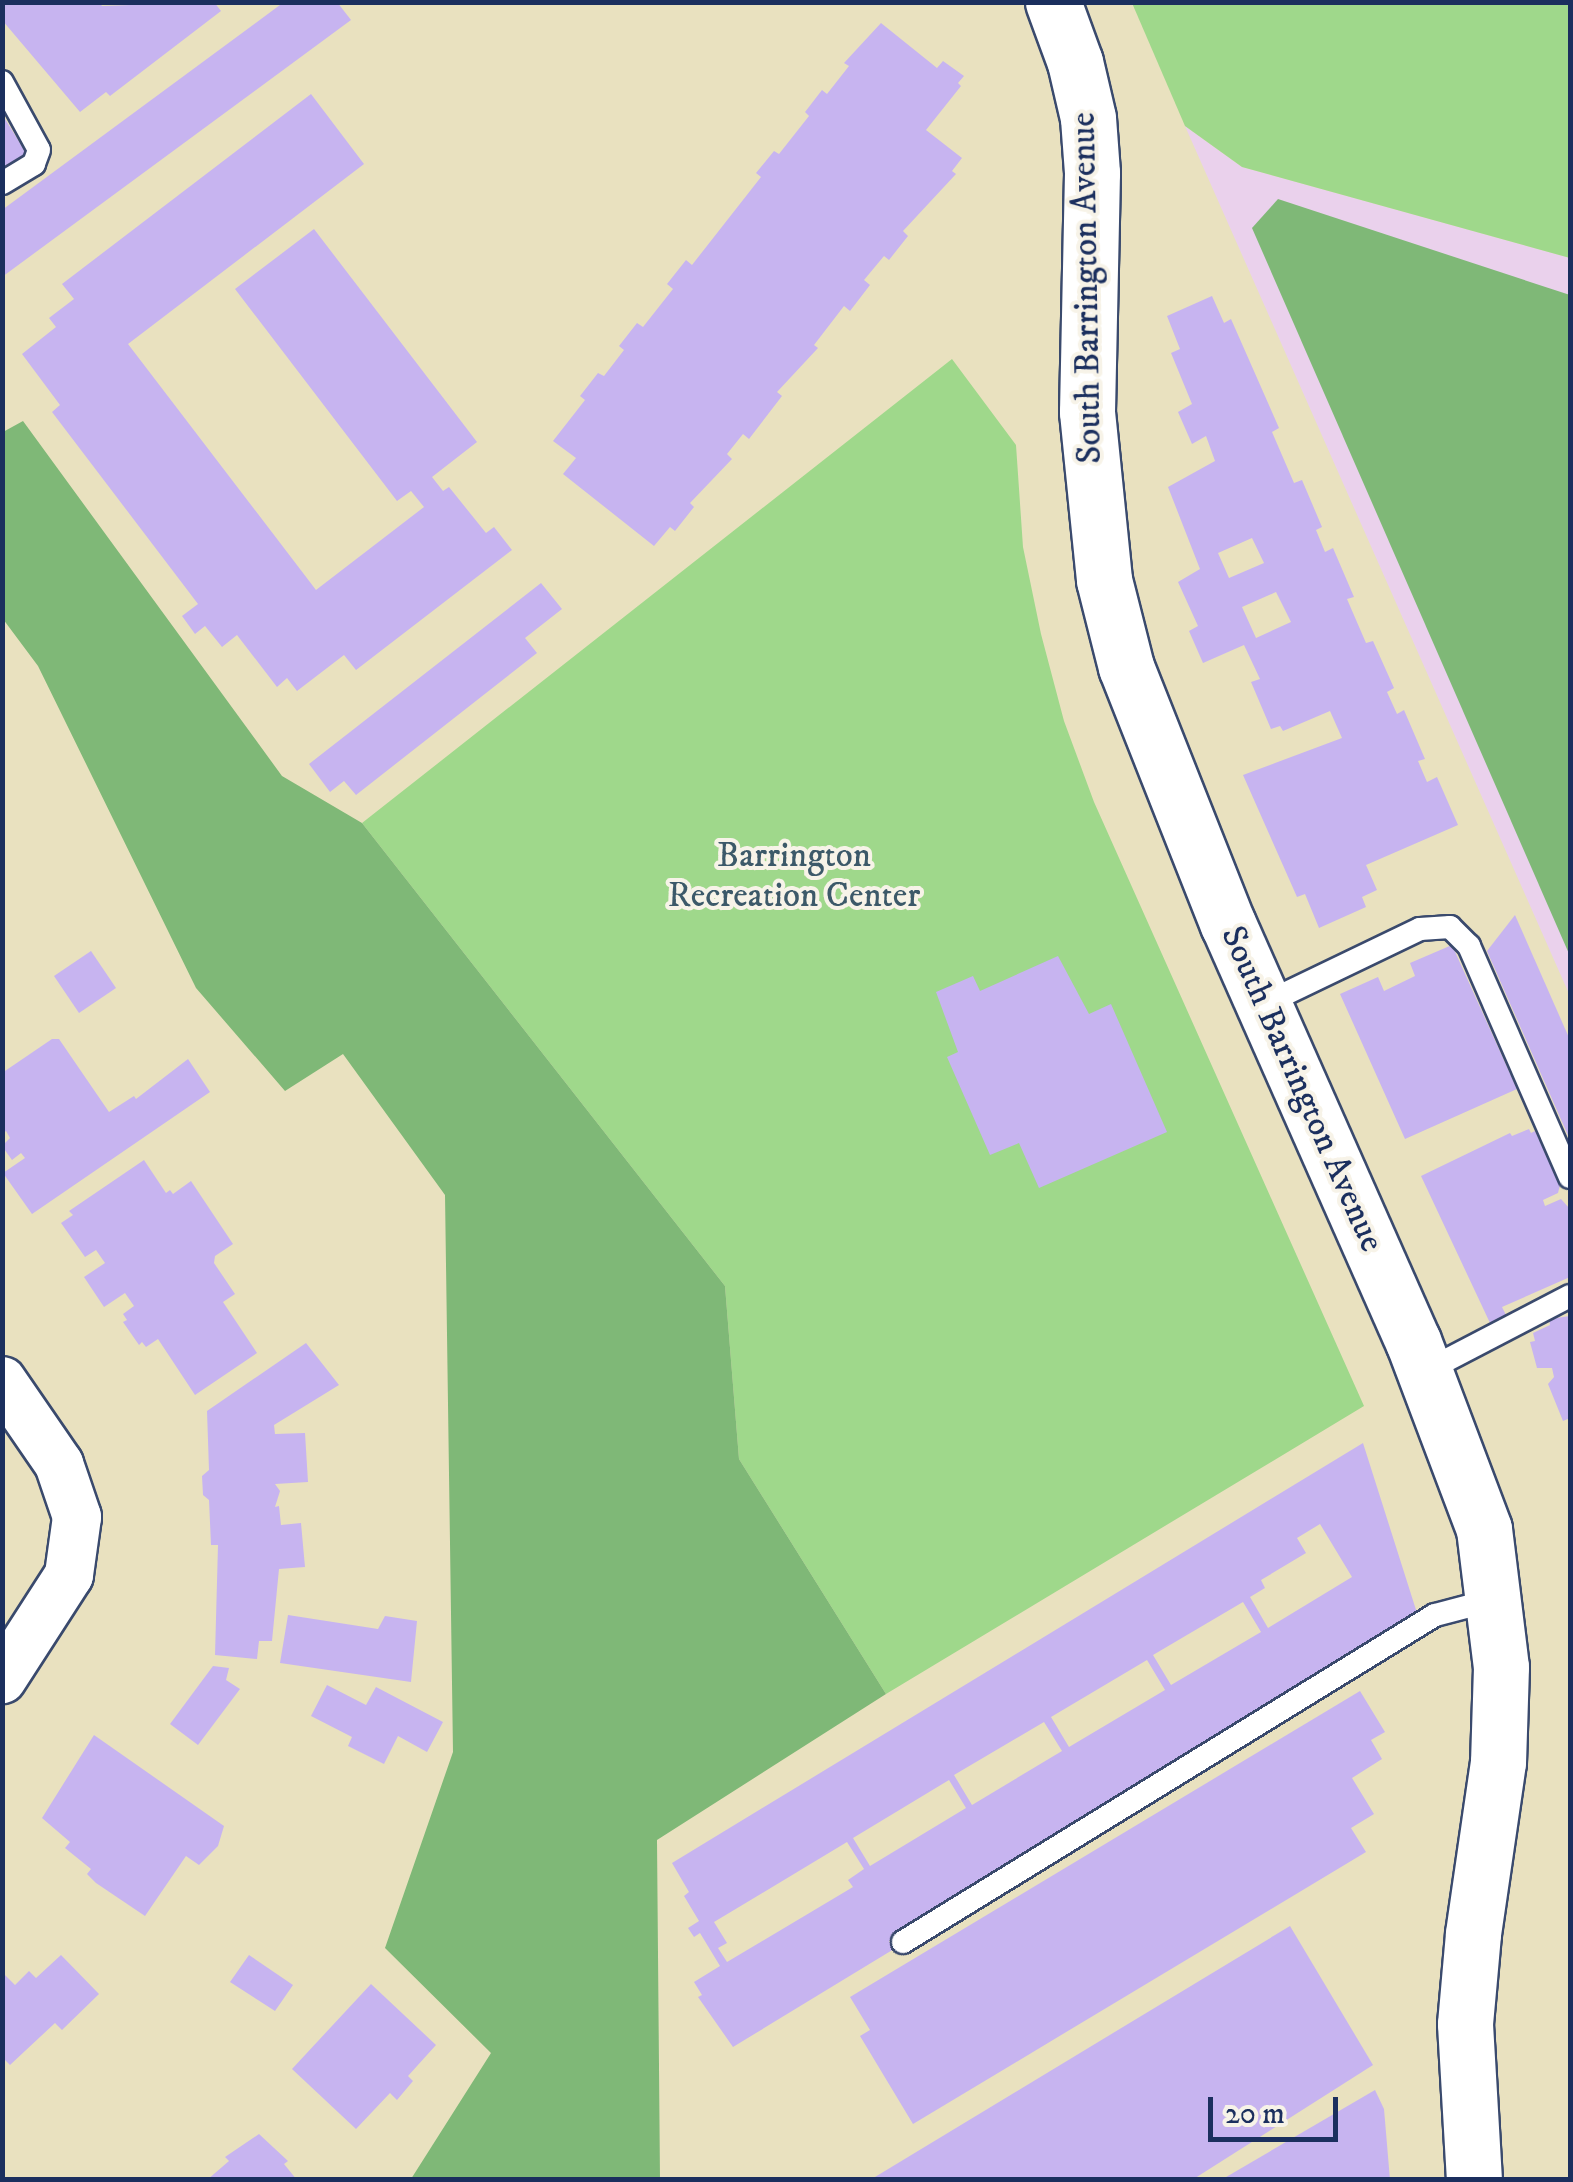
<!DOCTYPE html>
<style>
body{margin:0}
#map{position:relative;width:1573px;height:2182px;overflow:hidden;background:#e9e1bf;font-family:"IM FELL DW Pica",serif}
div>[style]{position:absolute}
.built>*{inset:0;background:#ead1ec}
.green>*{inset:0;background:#9fd88b}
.forest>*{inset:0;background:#7fb877}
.building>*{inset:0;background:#c7b4f0}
.roads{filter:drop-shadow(2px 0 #3a4a6d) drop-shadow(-2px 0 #3a4a6d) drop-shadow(0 2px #3a4a6d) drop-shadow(0 -2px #3a4a6d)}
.lane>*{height:22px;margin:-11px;padding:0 11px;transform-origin:11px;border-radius:11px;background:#fff}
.street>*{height:48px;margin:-24px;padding:0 24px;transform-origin:24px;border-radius:24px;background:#fff}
.secondary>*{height:55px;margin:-27.5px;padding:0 27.5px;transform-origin:27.5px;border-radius:27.5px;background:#fff}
span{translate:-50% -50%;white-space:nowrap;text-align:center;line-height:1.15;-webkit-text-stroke:8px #f7f3e8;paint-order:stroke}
.street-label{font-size:35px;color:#1b2f5e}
.park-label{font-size:35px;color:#3c5969}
.frame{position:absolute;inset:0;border:5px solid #1b2f5e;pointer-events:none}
.scale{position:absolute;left:1208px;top:2097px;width:130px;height:45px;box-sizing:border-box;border:5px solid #1b2f5e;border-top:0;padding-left:12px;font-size:30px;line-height:35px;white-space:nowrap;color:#1b2f5e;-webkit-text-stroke:8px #f7f3e8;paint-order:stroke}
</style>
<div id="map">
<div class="built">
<i style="clip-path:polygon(1185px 126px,1242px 167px,1570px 258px,1570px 996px)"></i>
</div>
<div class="green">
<i style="clip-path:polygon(1132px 3px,1570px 3px,1570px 258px,1242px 167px,1185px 126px)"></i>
<i style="clip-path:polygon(952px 359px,1016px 445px,1023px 547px,1041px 634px,1064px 721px,1094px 802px,1364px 1406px,886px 1694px,739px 1459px,725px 1286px,362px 823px)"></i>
</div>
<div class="forest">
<i style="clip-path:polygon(1278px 199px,1570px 295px,1570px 956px,1252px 228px)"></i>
<i style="clip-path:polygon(23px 421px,282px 776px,362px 823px,725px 1286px,739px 1459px,886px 1694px,657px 1840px,660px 2179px,411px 2179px,491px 2053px,385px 1948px,453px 1752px,445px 1195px,343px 1054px,285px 1091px,196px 988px,38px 666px,3px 619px,3px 432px)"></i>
</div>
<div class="building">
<i style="clip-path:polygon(2px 2px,99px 2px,102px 6px,214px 2px,221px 11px,110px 96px,106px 92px,80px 112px,2px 20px)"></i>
<i style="clip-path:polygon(284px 2px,337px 2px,351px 20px,2px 277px,2px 210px)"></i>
<i style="clip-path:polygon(881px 23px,937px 68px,943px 61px,964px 76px,958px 83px,961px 86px,926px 130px,962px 158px,952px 171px,956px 174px,903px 231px,908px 236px,889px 260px,884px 256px,864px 280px,870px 285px,850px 311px,844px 306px,814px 345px,818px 348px,777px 392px,782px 396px,749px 439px,743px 434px,727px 454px,732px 459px,690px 503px,694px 507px,675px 531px,670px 527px,654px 546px,563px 474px,576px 458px,553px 441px,585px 400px,580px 396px,598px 373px,604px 376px,624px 350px,619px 346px,637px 323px,643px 327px,673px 289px,667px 284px,686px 260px,692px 265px,761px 177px,756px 173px,774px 151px,779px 154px,809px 116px,805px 112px,822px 90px,827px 94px,849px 66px,844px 63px)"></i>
<i style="clip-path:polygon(311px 94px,364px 164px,128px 344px,316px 590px,424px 507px,411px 491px,397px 501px,235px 289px,314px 229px,477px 442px,432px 477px,443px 491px,449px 487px,486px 533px,494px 527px,512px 550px,356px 670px,344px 655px,297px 691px,287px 678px,277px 687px,237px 635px,222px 647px,205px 626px,195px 634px,182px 616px,198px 604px,52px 412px,60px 405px,22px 354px,56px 327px,49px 318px,74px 299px,62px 284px)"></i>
<i style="clip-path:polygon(2px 114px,28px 156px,2px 171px)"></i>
<i style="clip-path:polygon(evenodd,1212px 296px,1224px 323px,1231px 319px,1279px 428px,1272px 432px,1294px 483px,1302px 480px,1322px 527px,1316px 530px,1325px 552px,1333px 548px,1354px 597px,1347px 599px,1366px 643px,1373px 641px,1394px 688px,1387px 692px,1397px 714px,1404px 710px,1425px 759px,1418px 761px,1427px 782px,1437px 777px,1458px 825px,1366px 865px,1377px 890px,1362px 897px,1366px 907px,1319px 928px,1305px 894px,1297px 897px,1243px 775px,1342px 738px,1330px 711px,1283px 731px,1280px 726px,1271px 729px,1251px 682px,1260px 679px,1244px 645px,1203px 663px,1189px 631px,1198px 626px,1178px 582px,1200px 569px,1168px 487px,1215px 461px,1206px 436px,1192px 444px,1178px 412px,1192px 404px,1171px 353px,1180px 349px,1167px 316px,1212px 296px,1252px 538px,1264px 563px,1229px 578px,1218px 553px,1252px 538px,1212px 296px,1276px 592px,1291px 622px,1256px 638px,1242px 607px,1276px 592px)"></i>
<i style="clip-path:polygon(541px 583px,562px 609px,525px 638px,537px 653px,356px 795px,344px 781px,330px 792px,309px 764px)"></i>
<i style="clip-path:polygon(1515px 915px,1570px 1040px,1570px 1140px,1487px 951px)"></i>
<i style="clip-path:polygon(1452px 945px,1517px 1089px,1405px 1139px,1340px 994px,1378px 977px,1384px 991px,1415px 976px,1410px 963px)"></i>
<i style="clip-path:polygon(91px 951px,116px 988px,79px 1013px,54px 976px)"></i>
<i style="clip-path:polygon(1058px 956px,1089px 1014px,1111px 1004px,1167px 1132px,1039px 1188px,1019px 1143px,990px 1155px,947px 1057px,958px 1052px,936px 992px,973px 976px,980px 991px)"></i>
<i style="clip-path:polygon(52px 1039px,59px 1039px,109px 1112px,134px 1096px,136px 1099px,188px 1059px,210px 1092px,32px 1214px,3px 1173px,25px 1158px,21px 1153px,12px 1160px,2px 1146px,10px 1138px,6px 1131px,2px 1134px,2px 1073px)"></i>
<i style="clip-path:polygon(1529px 1129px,1531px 1133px,1535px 1131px,1560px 1185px,1558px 1193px,1543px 1200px,1545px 1206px,1561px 1199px,1570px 1209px,1570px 1277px,1502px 1307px,1506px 1315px,1490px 1323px,1421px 1176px,1510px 1133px,1512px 1136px)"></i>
<i style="clip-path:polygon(144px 1160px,166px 1193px,170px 1190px,173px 1194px,191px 1181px,233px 1244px,215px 1256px,214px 1263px,235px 1294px,223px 1302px,257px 1353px,195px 1395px,158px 1339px,146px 1347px,142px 1342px,139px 1345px,123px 1322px,127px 1320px,123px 1314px,134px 1306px,125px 1293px,104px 1307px,84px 1277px,105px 1263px,96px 1250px,85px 1257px,61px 1223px,73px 1215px,69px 1211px)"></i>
<i style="clip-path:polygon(1570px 1316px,1570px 1418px,1563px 1421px,1548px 1384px,1554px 1377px,1552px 1368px,1537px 1368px,1530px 1342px,1535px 1341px,1533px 1333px,1550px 1325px,1549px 1319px)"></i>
<i style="clip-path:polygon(306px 1343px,339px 1385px,274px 1425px,275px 1434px,305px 1433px,308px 1482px,275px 1484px,280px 1491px,275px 1507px,279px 1506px,281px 1525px,301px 1523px,305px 1567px,279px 1569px,272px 1641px,259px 1641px,257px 1659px,215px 1655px,218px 1545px,211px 1545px,209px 1500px,203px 1495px,202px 1476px,209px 1470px,207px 1411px)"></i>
<i style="clip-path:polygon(evenodd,1363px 1443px,1417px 1613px,1307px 1679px,1311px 1685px,889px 1941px,894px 1949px,733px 2047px,698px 1997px,702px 1995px,694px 1982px,720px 1966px,700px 1933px,694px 1937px,688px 1928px,699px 1921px,684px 1896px,689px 1892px,672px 1863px,1363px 1443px,1320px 1524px,1352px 1577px,1268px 1628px,1250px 1597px,1265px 1588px,1261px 1580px,1306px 1553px,1297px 1538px,1320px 1524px,1363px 1443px,1243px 1602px,1261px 1632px,1171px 1685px,1153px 1655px,1243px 1602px,1363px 1443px,1147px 1660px,1165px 1690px,1069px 1747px,1051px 1717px,1147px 1660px,1363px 1443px,1044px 1722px,1062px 1751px,972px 1805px,954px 1775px,1044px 1722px,1363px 1443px,949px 1780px,966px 1808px,870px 1866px,853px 1838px,949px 1780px,1363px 1443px,847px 1842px,864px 1869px,848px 1880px,853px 1887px,727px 1962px,718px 1948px,727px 1943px,714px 1922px,847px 1842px)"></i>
<i style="clip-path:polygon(288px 1615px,378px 1629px,385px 1616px,417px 1621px,411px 1682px,280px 1663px)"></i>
<i style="clip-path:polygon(213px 1666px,229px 1668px,226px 1680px,240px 1689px,198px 1745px,170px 1724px)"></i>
<i style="clip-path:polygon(327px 1685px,366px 1705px,376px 1687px,443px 1722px,427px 1752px,398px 1736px,384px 1764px,348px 1746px,352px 1737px,311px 1716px)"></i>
<i style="clip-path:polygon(1360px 1691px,1385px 1732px,1371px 1740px,1382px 1759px,1352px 1778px,1374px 1814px,1351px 1828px,1366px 1852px,913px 2124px,860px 2036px,870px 2030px,850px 1997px)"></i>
<i style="clip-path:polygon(94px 1735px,224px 1826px,218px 1846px,199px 1865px,186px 1856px,145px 1916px,96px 1883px,87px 1874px,91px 1869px,65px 1848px,70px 1842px,42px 1818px)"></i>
<i style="clip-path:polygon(1290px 1926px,1373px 2065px,1192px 2180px,870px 2180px)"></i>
<i style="clip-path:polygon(61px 1955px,99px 1994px,62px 2030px,55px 2023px,10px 2065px,2px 2057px,2px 1972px,15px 1985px,29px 1971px,36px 1978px)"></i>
<i style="clip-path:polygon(249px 1955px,293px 1985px,275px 2011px,230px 1982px)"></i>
<i style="clip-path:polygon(371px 1984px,436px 2045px,408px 2076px,413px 2081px,397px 2100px,390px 2093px,356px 2129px,292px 2069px)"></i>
<i style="clip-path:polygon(1375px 2090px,1384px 2109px,1390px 2180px,1221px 2180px)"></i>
<i style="clip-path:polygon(259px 2134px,288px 2161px,284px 2164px,297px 2180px,207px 2180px,229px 2161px,225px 2157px)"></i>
</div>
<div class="roads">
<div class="lane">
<i style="left:2px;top:82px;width:77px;rotate:61.4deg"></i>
<i style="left:39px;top:150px;width:15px;rotate:110deg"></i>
<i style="left:34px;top:164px;width:37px;rotate:149deg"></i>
<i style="left:1264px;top:1004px;width:173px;rotate:-25.7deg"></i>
<i style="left:1420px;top:929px;width:30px;rotate:-4deg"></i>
<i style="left:1450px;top:927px;width:27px;rotate:45deg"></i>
<i style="left:1469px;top:946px;width:252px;rotate:66.4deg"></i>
<i style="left:1426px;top:1371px;width:162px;rotate:-27.5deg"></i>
<i style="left:903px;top:1942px;width:624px;rotate:-31.58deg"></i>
<i style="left:1435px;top:1615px;width:59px;rotate:-14.7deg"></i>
</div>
<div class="street">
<i style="left:2px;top:1381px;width:101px;rotate:55.5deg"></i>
<i style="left:59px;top:1464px;width:56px;rotate:71.2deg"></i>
<i style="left:77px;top:1517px;width:59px;rotate:97.9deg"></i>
<i style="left:69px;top:1575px;width:124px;rotate:122.8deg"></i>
</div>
<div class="secondary">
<i style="left:1053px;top:2px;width:64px;rotate:69.9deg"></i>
<i style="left:1075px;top:62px;width:57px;rotate:76.9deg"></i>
<i style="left:1088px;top:118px;width:55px;rotate:85.8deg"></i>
<i style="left:1092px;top:173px;width:239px;rotate:91.2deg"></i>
<i style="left:1087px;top:412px;width:169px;rotate:84.2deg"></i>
<i style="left:1104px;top:580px;width:90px;rotate:75.8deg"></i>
<i style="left:1126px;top:667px;width:277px;rotate:68.4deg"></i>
<i style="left:1228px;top:924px;width:456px;rotate:66.1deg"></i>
<i style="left:1413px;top:1341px;width:201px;rotate:69.3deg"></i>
<i style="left:1484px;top:1529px;width:139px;rotate:83deg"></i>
<i style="left:1501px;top:1667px;width:95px;rotate:91.8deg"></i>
<i style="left:1498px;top:1762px;width:174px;rotate:98.3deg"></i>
<i style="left:1473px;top:1934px;width:90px;rotate:95.1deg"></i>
<i style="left:1465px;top:2024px;width:156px;rotate:86.7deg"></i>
</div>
</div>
<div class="street-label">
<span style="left:1087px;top:288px;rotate:-91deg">South Barrington Avenue</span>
<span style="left:1302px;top:1089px;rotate:66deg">South Barrington Avenue</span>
</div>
<div class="park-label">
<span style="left:794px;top:876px">Barrington<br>Recreation Center</span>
</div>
<div class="frame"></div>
<div class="scale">20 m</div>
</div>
